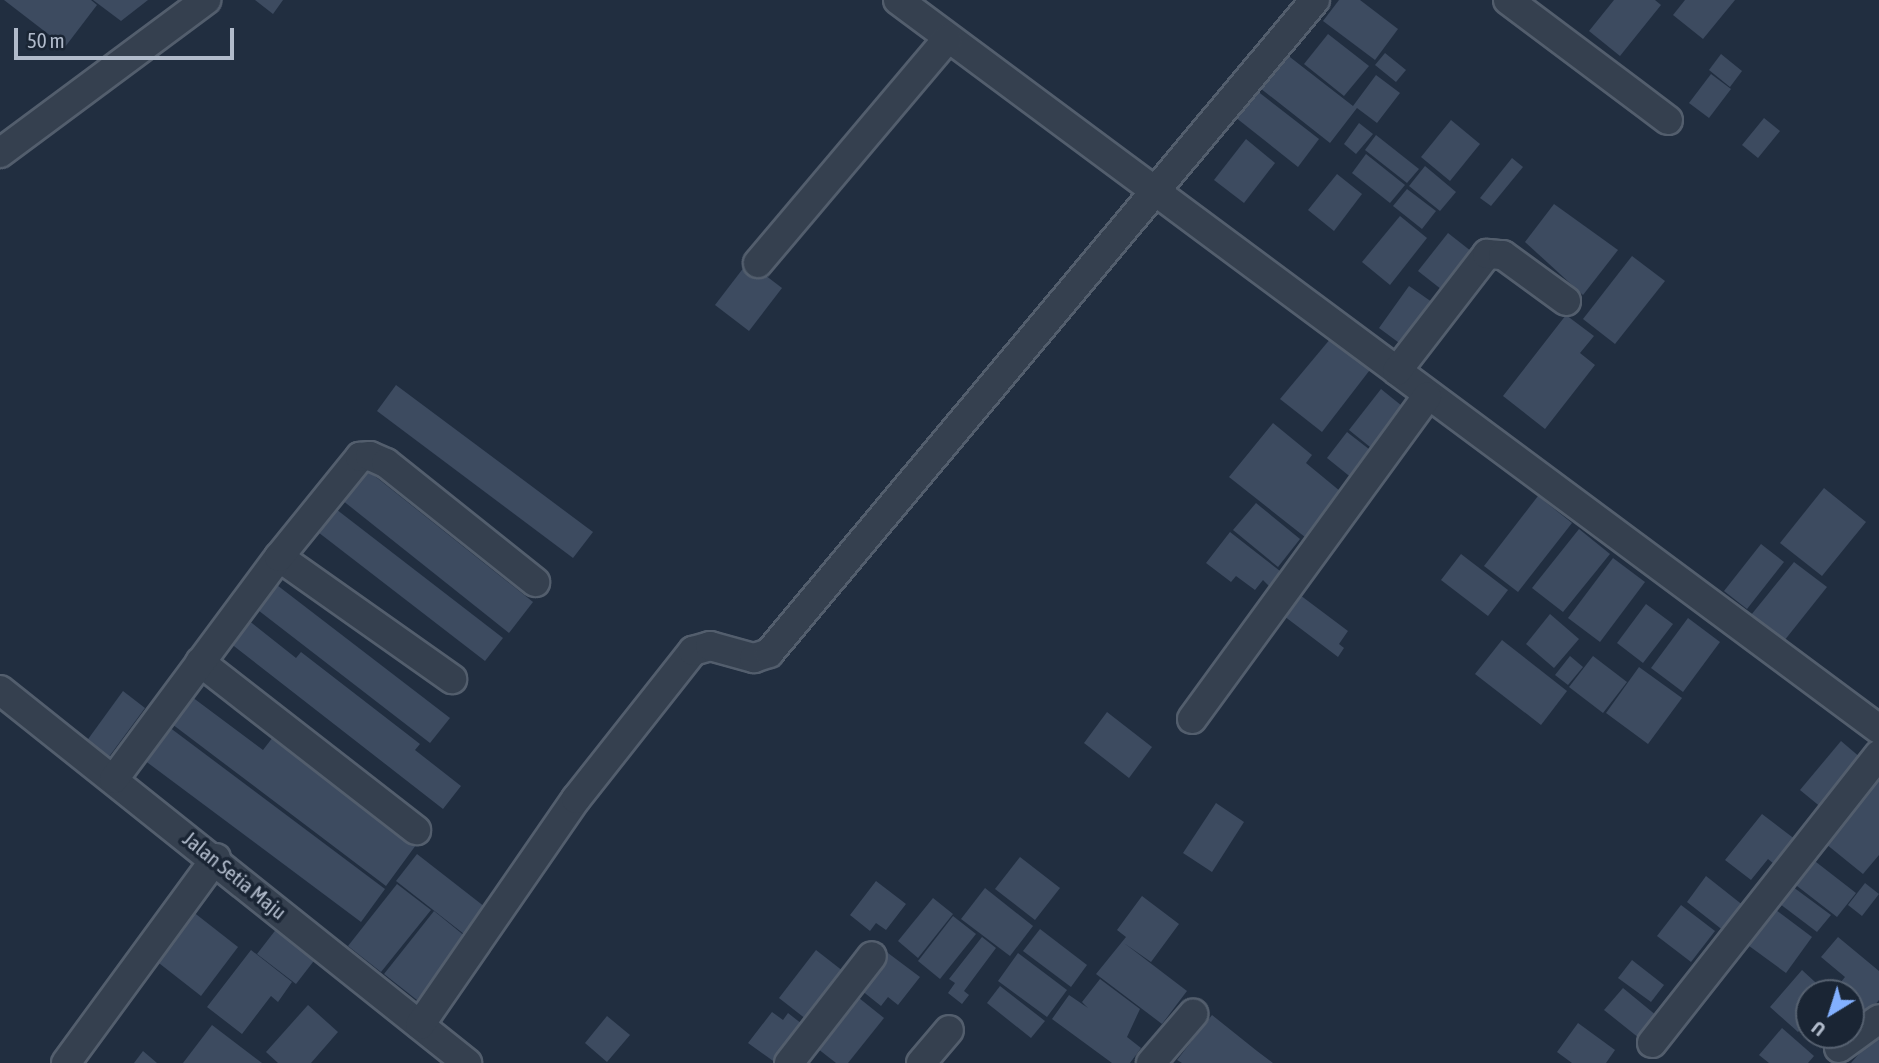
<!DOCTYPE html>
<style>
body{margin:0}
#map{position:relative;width:1879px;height:1063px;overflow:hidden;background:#212e40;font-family:"Asap Condensed",sans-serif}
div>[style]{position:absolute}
.building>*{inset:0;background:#3d4b60}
.roads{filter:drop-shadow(2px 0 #535e6d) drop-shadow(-2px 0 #535e6d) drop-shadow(0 2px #535e6d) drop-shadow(0 -2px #535e6d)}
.minor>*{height:28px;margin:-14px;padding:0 14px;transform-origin:14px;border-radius:14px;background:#35404f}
span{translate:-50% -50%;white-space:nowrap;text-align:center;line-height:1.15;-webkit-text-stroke:7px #1a2534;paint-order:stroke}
.street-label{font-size:21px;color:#b1bbcb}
.north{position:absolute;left:1795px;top:979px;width:70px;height:70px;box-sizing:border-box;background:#1a2534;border:2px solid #566170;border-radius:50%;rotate:218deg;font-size:19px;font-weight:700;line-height:28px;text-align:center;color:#b1bbcb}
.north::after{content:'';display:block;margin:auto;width:24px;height:32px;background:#82b0ff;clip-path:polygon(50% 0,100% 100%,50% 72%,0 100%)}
.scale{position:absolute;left:14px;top:28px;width:220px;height:32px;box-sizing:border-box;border:4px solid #b1bbcb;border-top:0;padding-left:9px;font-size:21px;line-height:24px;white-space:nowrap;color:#b1bbcb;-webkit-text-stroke:5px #1a2534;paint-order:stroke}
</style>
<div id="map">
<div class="building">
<i style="clip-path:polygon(4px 0,91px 0,97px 5px,65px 47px)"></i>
<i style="clip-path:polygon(93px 0,148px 0,121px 21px)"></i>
<i style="clip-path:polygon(255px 0,283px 0,273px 14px)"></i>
<i style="clip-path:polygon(1339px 0,1360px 0,1398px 29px,1375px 60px,1323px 21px)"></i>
<i style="clip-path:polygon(1614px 0,1655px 0,1661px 5px,1620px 56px,1589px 31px)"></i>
<i style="clip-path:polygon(1685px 0,1735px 0,1703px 39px,1673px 15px)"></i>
<i style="clip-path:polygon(1328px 34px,1369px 66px,1344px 96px,1304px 64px)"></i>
<i style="clip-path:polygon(1385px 53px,1406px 70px,1396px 82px,1375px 65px)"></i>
<i style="clip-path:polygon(1286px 54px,1353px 106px,1376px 75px,1400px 93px,1377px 123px,1357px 108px,1330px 143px,1260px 88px)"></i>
<i style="clip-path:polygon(1721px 54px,1742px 71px,1730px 87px,1709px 70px)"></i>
<i style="clip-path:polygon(1711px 74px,1731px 89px,1709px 118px,1689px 103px)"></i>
<i style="clip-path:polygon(1256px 90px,1319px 139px,1298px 167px,1235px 117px)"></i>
<i style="clip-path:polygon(1764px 118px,1780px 131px,1758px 158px,1742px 145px)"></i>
<i style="clip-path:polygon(1451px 120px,1480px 144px,1450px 181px,1421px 157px)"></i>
<i style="clip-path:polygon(1359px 123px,1373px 134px,1356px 154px,1344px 144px)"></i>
<i style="clip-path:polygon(1376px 135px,1419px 169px,1407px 183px,1365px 150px)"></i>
<i style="clip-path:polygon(1246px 139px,1275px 163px,1244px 203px,1214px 180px)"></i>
<i style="clip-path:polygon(1366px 154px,1405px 185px,1390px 203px,1352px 173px)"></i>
<i style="clip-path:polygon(1512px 158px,1523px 167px,1491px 206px,1480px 198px)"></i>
<i style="clip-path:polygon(1425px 166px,1456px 192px,1440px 211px,1409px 186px)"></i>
<i style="clip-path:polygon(1337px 174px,1362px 194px,1334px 231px,1308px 210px)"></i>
<i style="clip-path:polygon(1407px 189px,1436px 211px,1422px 229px,1393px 206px)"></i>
<i style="clip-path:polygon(1554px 204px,1618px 250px,1583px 295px,1525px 242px)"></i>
<i style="clip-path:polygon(1400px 216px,1427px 238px,1390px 285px,1362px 262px)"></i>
<i style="clip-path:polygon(1448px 233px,1476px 255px,1446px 293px,1418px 271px)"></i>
<i style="clip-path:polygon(1632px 256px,1665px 281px,1615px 344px,1583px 319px)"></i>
<i style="clip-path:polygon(748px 262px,782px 288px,749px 331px,715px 305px)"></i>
<i style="clip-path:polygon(1409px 286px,1439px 307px,1406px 348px,1379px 328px)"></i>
<i style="clip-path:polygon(1566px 315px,1594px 336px,1580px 353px,1595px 365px,1545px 429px,1503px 396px)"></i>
<i style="clip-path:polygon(1336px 332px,1376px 362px,1322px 432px,1280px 399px)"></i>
<i style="clip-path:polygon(396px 385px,593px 532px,573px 558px,377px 411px)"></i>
<i style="clip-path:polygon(1381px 389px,1407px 410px,1375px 451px,1349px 430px)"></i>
<i style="clip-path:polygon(1273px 423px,1312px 455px,1306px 463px,1346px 496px,1310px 541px,1229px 477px)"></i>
<i style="clip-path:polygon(1347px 432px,1374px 453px,1353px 479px,1327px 458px)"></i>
<i style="clip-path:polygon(366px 469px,533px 602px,509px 633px,342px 500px)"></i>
<i style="clip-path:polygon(1824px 488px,1866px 522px,1822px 576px,1780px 543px)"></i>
<i style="clip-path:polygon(1538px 496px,1572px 523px,1518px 592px,1484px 566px)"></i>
<i style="clip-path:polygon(1256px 503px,1300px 539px,1278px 567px,1233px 530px)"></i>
<i style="clip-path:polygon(332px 506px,503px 638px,485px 661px,314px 529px)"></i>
<i style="clip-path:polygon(1579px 529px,1610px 554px,1563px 612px,1532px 588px)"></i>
<i style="clip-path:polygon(1230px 532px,1280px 571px,1269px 586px,1263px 580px,1255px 590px,1236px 576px,1231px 582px,1206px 563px)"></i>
<i style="clip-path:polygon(1761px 544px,1784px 562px,1747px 609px,1724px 591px)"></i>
<i style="clip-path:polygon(1461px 554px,1508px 590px,1488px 616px,1441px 580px)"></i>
<i style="clip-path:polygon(1613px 558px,1645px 582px,1600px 642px,1568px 618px)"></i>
<i style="clip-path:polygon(1794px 562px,1827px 587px,1784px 641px,1751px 615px)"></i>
<i style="clip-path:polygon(273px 582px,450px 718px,430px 743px,254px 607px)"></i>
<i style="clip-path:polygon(1300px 595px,1348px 631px,1339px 644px,1344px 648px,1338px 657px,1284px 616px)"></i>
<i style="clip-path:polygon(1646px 604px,1673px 624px,1643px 663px,1617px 643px)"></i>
<i style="clip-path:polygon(1550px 614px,1579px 639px,1554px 668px,1526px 644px)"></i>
<i style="clip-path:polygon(1688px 618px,1720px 642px,1683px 692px,1651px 668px)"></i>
<i style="clip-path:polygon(248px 620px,296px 658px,301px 652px,420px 744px,415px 750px,461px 786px,443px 809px,230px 643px)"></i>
<i style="clip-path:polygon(1502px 640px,1567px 691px,1541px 725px,1475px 674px)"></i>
<i style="clip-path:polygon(1570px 656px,1583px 667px,1568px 685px,1555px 675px)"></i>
<i style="clip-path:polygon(1593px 656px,1627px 682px,1603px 713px,1569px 687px)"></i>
<i style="clip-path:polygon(1639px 667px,1682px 698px,1648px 744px,1606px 713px)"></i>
<i style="clip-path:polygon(123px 691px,145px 708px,108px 758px,86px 742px)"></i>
<i style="clip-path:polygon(188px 694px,263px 750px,273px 737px,416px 845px,386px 886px,168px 721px)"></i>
<i style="clip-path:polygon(1107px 712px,1152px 747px,1129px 778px,1084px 743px)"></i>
<i style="clip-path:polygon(165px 724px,385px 889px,361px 922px,140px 757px)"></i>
<i style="clip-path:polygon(1841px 741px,1868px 764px,1828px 813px,1800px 790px)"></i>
<i style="clip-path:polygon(1879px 780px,1879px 855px,1863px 874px,1826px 844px)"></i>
<i style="clip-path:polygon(1216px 803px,1244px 822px,1212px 872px,1183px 853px)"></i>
<i style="clip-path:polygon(1762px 814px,1800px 843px,1780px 869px,1768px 859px,1751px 880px,1725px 860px)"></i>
<i style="clip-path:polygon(417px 854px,485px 907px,464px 934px,396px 881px)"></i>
<i style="clip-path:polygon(1807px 855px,1856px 893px,1837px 917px,1788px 879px)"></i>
<i style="clip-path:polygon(1020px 857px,1060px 888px,1035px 920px,995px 889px)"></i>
<i style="clip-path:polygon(1706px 876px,1749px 910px,1729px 935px,1687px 902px)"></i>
<i style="clip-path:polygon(876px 881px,906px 904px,886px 930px,876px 923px,870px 931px,850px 915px)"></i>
<i style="clip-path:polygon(1865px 883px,1879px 894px,1862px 916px,1848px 905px)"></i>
<i style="clip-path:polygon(397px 884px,431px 910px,381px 972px,348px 946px)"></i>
<i style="clip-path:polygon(1789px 884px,1831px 915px,1817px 932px,1776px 901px)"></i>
<i style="clip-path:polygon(985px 888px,1033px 926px,1010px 956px,961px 919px)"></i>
<i style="clip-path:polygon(1142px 896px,1179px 924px,1151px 962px,1124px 943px,1187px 991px,1162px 1024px,1096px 974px,1126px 937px,1117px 930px)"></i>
<i style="clip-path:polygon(933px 898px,953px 914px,918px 958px,898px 941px)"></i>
<i style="clip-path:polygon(1681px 905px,1715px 931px,1691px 962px,1657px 936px)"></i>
<i style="clip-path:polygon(1772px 907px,1812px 937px,1786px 973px,1745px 943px)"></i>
<i style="clip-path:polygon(192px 911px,238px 947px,201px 996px,155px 960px)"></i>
<i style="clip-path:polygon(434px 911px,466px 937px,417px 1000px,384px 974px)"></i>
<i style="clip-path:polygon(953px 916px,976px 934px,940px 979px,918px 961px)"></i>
<i style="clip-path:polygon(281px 923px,320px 953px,296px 984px,257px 954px)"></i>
<i style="clip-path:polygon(1040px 929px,1087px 965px,1071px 987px,1023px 951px)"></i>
<i style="clip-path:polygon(982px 937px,996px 948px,964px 991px,969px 995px,962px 1004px,948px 993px,955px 983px,949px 979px)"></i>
<i style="clip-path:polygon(1838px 937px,1879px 971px,1879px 1000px,1863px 1019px,1851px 1009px,1851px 993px,1832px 993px,1845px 977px,1821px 957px)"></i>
<i style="clip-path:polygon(251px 950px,292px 982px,278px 1002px,271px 996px,242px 1034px,207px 1007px)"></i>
<i style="clip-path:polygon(816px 950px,848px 975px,811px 1023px,779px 998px)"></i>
<i style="clip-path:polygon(884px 950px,920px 977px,898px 1005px,888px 997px,881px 1006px,856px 986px)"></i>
<i style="clip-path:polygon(1018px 953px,1067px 990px,1047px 1017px,998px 981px)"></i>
<i style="clip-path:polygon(1632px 960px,1664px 985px,1651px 1002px,1618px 978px)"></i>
<i style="clip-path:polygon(1802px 970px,1827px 993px,1809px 993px,1809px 1020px,1798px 1032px,1770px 1007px)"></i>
<i style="clip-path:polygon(1100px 979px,1140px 1009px,1127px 1037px,1141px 1048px,1130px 1063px,1112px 1063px,1052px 1019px,1069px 995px,1088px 1008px,1082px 1002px)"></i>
<i style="clip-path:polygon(1000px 986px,1045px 1021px,1031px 1038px,987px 1003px)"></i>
<i style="clip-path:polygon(1623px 988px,1657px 1016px,1639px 1038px,1604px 1010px)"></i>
<i style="clip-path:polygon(854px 994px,884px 1018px,848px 1063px,836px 1063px,813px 1045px)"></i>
<i style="clip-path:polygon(308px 1005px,338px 1032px,311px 1063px,278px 1063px,266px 1052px)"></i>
<i style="clip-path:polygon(772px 1012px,783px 1020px,788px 1013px,802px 1024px,776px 1063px,748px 1043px)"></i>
<i style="clip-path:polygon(1212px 1015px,1257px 1051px,1273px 1063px,1182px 1063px,1177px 1060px)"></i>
<i style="clip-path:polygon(607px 1016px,630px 1035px,607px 1062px,585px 1043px)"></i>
<i style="clip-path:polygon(1578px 1023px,1615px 1050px,1606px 1063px,1572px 1063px,1557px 1052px)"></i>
<i style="clip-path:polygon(212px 1025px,262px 1063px,183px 1063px)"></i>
<i style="clip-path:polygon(1782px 1028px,1814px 1056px,1808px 1063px,1769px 1063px,1759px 1055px)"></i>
<i style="clip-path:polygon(1879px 1028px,1879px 1063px,1851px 1063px,1863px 1049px)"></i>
<i style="clip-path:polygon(143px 1051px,157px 1063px,134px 1063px)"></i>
</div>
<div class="roads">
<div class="minor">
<i style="left:898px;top:0;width:1222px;rotate:36.62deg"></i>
<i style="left:1508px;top:0;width:200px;rotate:36.9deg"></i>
<i style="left:0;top:153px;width:257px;rotate:-36.6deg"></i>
<i style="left:758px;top:263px;width:293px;rotate:-49.8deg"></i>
<i style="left:1397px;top:371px;width:148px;rotate:-52.4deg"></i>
<i style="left:1487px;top:254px;width:16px;rotate:4deg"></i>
<i style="left:1503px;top:255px;width:78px;rotate:36.1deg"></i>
<i style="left:279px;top:557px;width:212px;rotate:35.2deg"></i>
<i style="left:200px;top:662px;width:274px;rotate:37.9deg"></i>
<i style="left:0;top:690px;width:598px;rotate:38.61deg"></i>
<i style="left:1192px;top:719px;width:399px;rotate:-53.9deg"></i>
<i style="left:114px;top:779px;width:277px;rotate:-53.4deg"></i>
<i style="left:279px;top:557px;width:129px;rotate:-51deg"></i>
<i style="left:360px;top:457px;width:10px;rotate:-6deg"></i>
<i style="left:370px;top:456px;width:17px;rotate:24deg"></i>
<i style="left:386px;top:463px;width:191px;rotate:38.6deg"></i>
<i style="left:420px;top:1025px;width:275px;rotate:-55.4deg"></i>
<i style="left:576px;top:799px;width:189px;rotate:-51.7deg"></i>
<i style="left:693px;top:651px;width:18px;rotate:-16deg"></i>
<i style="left:710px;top:646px;width:46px;rotate:15.3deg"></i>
<i style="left:754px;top:658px;width:16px;rotate:-18deg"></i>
<i style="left:769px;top:653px;width:851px;rotate:-50.1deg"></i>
<i style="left:1652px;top:1043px;width:367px;rotate:-51.8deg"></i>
<i style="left:1839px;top:1048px;width:49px;rotate:-35.9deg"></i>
<i style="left:66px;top:1063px;width:254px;rotate:-53.8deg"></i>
<i style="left:789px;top:1063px;width:135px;rotate:-52.2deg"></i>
<i style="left:921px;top:1063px;width:43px;rotate:-49.7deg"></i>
<i style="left:1151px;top:1063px;width:65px;rotate:-49.4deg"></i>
</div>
</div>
<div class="street-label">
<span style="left:235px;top:875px;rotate:39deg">Jalan Setia Maju</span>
</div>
<div class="north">U</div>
<div class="scale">50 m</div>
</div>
